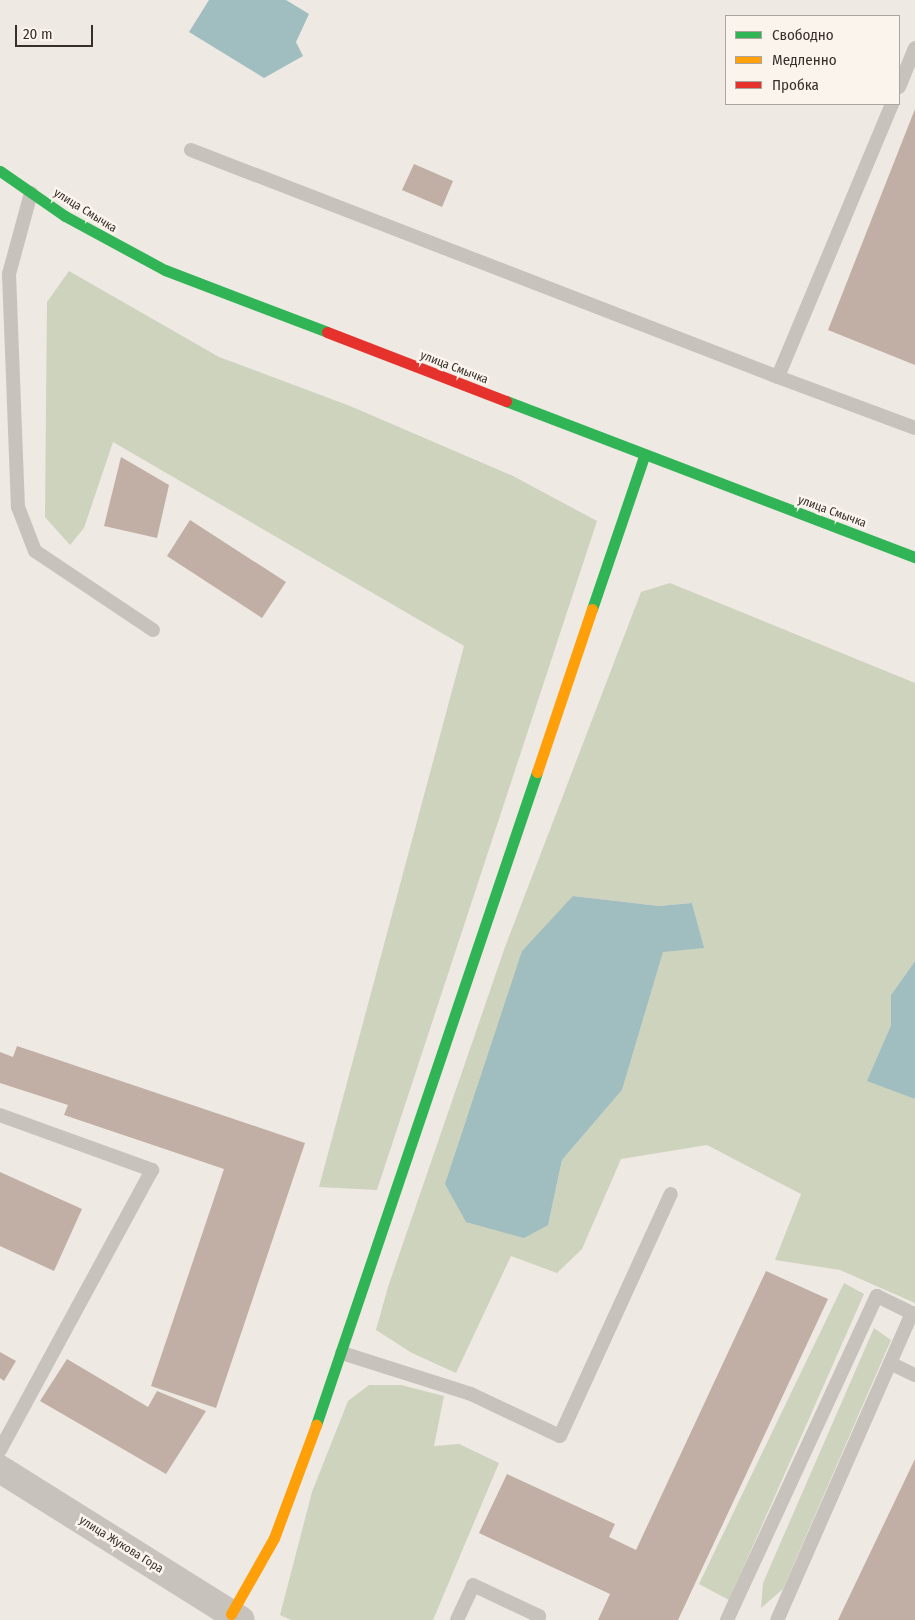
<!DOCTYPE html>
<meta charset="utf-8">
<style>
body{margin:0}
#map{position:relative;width:915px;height:1620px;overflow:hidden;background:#eee9e3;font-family:"Fira Sans Condensed",sans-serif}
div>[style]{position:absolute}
.green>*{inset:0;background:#ced3be}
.water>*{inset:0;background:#a0bdbf}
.building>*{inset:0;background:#c1afa5}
.lane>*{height:14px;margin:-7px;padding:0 7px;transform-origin:7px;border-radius:7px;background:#c7c2bc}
.street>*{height:28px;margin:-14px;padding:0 14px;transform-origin:14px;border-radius:14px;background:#c7c2bc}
.fast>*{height:11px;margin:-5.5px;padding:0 5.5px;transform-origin:5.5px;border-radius:5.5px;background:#30b455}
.slow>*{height:11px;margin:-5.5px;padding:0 5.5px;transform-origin:5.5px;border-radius:5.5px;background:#ff9f0a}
.jam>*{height:11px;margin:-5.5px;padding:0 5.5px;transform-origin:5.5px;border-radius:5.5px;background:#e5322d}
span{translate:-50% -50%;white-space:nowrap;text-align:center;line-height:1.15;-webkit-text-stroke:5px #faf4ec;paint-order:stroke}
.street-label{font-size:12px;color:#382f2a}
.legend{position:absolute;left:725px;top:15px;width:175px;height:90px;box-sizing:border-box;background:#faf4ec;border:1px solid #aca59e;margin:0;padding:6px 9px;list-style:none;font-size:15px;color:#382f2a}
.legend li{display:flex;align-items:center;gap:10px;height:25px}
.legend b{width:25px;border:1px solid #aca59e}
.scale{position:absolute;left:15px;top:25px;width:78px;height:22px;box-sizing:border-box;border:2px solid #382f2a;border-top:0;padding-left:6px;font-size:15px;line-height:18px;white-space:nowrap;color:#382f2a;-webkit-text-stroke:4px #faf4ec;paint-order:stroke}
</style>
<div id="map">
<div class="green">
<i style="clip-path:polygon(69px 271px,219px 357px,350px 406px,513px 476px,597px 521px,377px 1190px,319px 1187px,464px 646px,113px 442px,84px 528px,70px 545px,45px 517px,47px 302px)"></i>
<i style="clip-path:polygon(evenodd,670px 583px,915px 683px,915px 961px,891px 995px,891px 1025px,868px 1080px,915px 1099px,915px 1303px,840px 1270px,775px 1260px,801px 1194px,707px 1145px,621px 1159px,582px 1249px,557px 1273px,511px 1256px,456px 1373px,412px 1353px,376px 1330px,388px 1287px,505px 947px,641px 592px,670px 583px,573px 896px,659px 906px,692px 903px,703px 948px,663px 951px,622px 1090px,562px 1160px,548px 1224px,573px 896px)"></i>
<i style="clip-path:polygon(844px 1283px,864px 1294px,729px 1600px,699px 1584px)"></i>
<i style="clip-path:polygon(874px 1328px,891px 1340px,783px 1589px,761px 1608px,763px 1583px)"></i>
<i style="clip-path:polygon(369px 1385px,401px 1385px,444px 1396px,434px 1446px,459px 1444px,499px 1463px,433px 1620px,291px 1620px,280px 1615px,312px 1492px,348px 1401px)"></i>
</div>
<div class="water">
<i style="clip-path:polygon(209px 0,286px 0,309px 14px,296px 42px,303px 56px,264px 78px,189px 32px)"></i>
<i style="clip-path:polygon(573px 896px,659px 906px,692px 903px,704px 948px,663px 952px,622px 1090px,562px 1160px,548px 1225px,524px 1238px,466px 1222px,445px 1184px,522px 951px)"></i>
<i style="clip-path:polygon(915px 961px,915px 1099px,867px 1081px,891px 1025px,891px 995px)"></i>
</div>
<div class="building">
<i style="clip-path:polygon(915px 109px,915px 365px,828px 330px)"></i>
<i style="clip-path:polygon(414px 164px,453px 181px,442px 207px,402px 190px)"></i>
<i style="clip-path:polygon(121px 457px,169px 485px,157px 538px,104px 526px)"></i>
<i style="clip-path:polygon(190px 520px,286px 582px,262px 618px,167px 556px)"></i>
<i style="clip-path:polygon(17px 1046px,305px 1143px,216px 1408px,151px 1386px,224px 1169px,64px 1115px,68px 1105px,0 1083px,0 1052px,13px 1057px)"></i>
<i style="clip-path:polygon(0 1172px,82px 1209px,54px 1271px,0 1246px)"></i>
<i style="clip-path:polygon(766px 1271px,828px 1299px,678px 1620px,598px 1620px,610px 1594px,479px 1533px,507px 1474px,615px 1524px,609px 1537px,636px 1550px)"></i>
<i style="clip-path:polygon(0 1352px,16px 1361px,4px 1381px,0 1378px)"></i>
<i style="clip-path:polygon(67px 1359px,148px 1407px,157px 1391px,206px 1411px,166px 1474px,40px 1401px)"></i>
<i style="clip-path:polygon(915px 1459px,915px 1620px,838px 1620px)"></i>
</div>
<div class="lane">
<i style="left:899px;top:87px;width:42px;rotate:-67.7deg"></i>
<i style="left:892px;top:104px;width:296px;rotate:112.7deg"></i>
<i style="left:778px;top:377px;width:146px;rotate:20.4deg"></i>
<i style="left:191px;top:150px;width:629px;rotate:21.14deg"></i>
<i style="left:31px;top:193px;width:84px;rotate:105.2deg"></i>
<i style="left:9px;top:274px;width:233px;rotate:87.8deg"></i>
<i style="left:18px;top:507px;width:47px;rotate:68.9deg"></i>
<i style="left:35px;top:551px;width:142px;rotate:33.8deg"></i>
<i style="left:0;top:1115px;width:162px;rotate:19.9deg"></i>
<i style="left:152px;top:1170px;width:319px;rotate:118.5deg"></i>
<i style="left:342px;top:1353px;width:135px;rotate:17.6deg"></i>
<i style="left:471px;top:1394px;width:98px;rotate:25.3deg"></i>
<i style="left:560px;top:1436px;width:266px;rotate:-65.4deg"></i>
<i style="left:890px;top:1363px;width:28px;rotate:26deg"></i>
<i style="left:457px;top:1620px;width:38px;rotate:-65deg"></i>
<i style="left:473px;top:1585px;width:73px;rotate:25.2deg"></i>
<i style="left:539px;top:1616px;width:4px;rotate:104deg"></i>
<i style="left:727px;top:1620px;width:357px;rotate:-65.2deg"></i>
<i style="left:877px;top:1296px;width:39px;rotate:26deg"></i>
<i style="left:912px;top:1313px;width:335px;rotate:113.7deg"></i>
</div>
<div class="street">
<i style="left:0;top:1469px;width:284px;rotate:32.1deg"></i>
</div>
<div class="fast">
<i style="left:0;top:171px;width:79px;rotate:34.7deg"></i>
<i style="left:65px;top:216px;width:114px;rotate:28.4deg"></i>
<i style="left:165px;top:270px;width:173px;rotate:20.9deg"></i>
<i style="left:506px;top:401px;width:438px;rotate:20.9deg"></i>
<i style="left:592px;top:609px;width:162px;rotate:-71.2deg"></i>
<i style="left:316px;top:1425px;width:689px;rotate:-71.3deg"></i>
</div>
<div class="slow">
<i style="left:537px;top:772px;width:172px;rotate:-71.4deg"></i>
<i style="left:231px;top:1614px;width:87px;rotate:-60.5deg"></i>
<i style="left:274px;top:1538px;width:121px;rotate:-69.6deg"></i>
</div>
<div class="jam">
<i style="left:327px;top:332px;width:192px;rotate:21.1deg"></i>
</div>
<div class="street-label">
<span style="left:85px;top:211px;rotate:32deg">улица Смычка</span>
<span style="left:454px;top:368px;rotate:21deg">улица Смычка</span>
<span style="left:832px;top:512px;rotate:20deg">улица Смычка</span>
<span style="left:121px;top:1545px;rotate:32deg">улица Жукова Гора</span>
</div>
<ul class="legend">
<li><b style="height:6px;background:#30b455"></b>Свободно</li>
<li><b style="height:6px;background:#ff9f0a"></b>Медленно</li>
<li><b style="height:6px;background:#e5322d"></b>Пробка</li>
</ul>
<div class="scale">20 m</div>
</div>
